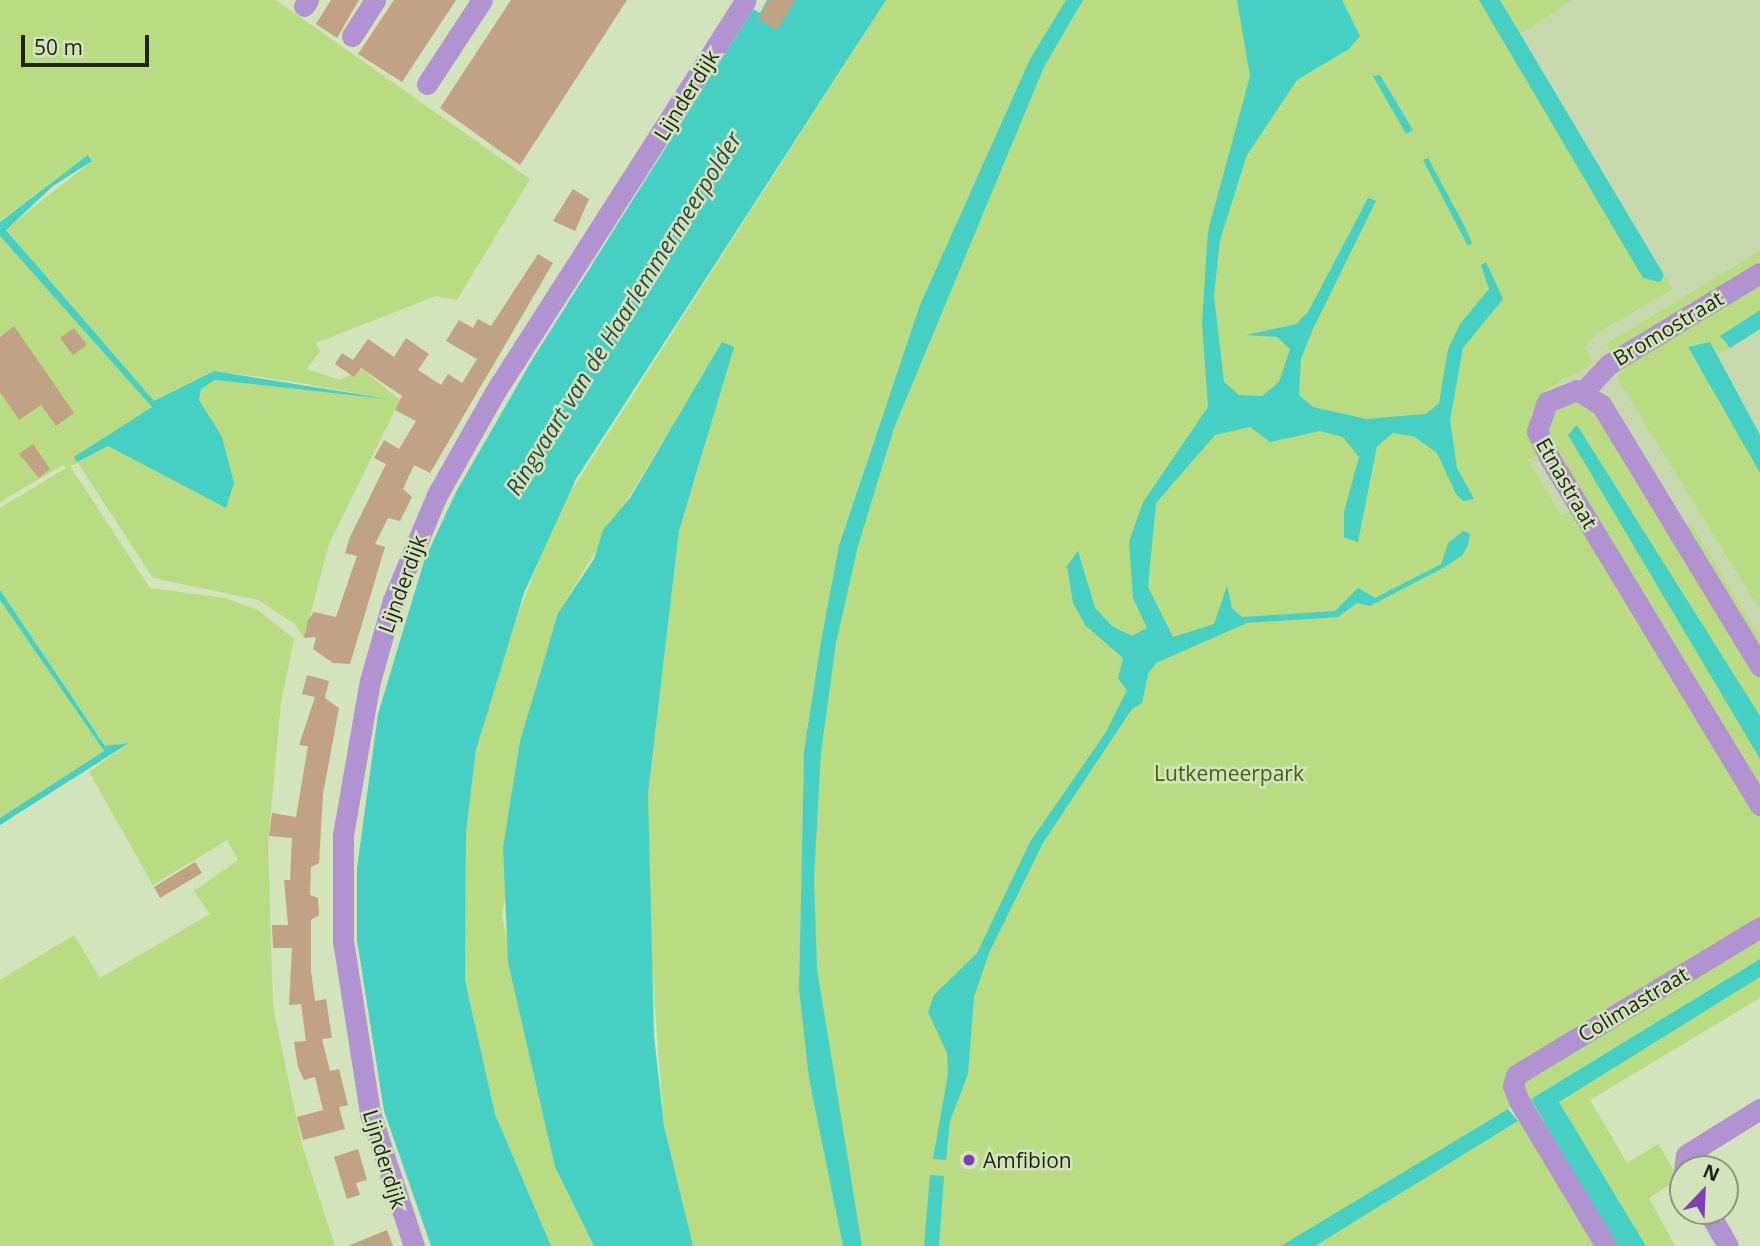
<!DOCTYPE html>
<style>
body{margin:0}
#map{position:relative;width:1760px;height:1246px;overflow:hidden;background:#d3e3bc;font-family:"Open Sans",sans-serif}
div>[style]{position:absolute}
.built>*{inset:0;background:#c7d9ac}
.green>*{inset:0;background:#b9db82}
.water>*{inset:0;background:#46d0c3}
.building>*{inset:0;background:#c1a284}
.minor>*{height:21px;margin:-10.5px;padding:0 10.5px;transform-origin:10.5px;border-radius:10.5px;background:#b193d1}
.dots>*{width:19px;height:19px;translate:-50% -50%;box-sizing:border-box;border:4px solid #d3e3bc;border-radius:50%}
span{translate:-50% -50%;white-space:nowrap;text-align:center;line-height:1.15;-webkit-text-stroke:5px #d3e3bc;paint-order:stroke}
.street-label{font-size:21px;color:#1f2516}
.park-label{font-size:21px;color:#476011}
.poi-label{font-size:21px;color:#1f2516}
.left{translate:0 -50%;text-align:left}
.water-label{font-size:23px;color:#2d4a46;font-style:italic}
.north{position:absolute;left:1669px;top:1155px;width:70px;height:70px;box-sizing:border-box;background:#d3e3bc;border:2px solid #8b977a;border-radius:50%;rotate:23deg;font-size:19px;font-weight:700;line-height:28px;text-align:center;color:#1f2516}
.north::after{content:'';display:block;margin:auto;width:24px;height:32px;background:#7f3fb4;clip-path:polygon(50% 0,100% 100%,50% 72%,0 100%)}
.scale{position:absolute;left:21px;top:35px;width:128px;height:32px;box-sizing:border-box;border:4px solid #1f2516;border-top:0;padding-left:9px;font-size:21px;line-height:24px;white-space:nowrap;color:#1f2516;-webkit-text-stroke:5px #d3e3bc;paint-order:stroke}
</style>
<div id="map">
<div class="built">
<i style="clip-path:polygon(1482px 0,1760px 0,1760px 826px,1557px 519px,1525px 459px,1527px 433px)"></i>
</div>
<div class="green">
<i style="clip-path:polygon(evenodd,0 0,276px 0,530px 179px,457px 300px,436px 296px,316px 343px,320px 351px,307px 369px,340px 380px,362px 369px,400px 400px,329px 544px,304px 638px,295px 624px,258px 600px,153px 578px,78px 463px,70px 466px,150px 588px,225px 598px,258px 610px,294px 639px,281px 702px,268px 843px,273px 1007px,302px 1145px,335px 1246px,0 1246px,0 980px,74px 935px,100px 978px,210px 914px,194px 891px,238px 860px,227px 840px,153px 885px,89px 772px,129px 743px,105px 746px,0 590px,0 508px,66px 468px,63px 465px,0 502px,0 236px,144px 397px,6px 229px,92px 161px,89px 155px,0 221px,0 0,214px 371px,289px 381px,394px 400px,215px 380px,201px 389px,199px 400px,226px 507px,108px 446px,75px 457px,214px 371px)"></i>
<i style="clip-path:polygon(886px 0,1066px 0,1030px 59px,920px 305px,839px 544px,821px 641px,804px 751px,799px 990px,809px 1079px,843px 1246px,693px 1246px,664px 1126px,648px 917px,648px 794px,679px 531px,708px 435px,678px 417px,558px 613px,520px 741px,503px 847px,507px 887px,502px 916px,555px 1167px,594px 1246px,551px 1246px,495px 1114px,465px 980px,466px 832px,476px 750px,507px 642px,559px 510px)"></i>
<i style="clip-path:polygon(1076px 0,1482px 0,1655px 279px,1664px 275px,1673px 289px,1597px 333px,1584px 346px,1593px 363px,1547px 389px,1530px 414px,1539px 455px,1528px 460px,1561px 515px,1575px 510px,1760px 814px,1760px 959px,1531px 1099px,1615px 1246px,1511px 1073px,1517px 1103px,1288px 1246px,854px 1246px,807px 958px,814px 763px,860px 511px,1008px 131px)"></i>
<i style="clip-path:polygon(1500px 0,1572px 0,1520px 34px)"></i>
<i style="clip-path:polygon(1760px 251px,1760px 261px,1610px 352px,1606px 344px)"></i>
<i style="clip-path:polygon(1760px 284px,1760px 310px,1724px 342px,1730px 348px,1718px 353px,1710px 343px,1688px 348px,1760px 473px,1760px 610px,1617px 378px,1624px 365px)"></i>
<i style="clip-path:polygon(1570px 400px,1590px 403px,1760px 674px,1760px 794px,1551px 449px,1545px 424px,1553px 409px)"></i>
<i style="clip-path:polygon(1691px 524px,1760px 638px,1760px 655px,1683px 529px)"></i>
<i style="clip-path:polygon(0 600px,104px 751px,0 818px)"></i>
<i style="clip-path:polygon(1760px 977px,1760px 998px,1590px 1100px,1627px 1163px,1658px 1144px,1679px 1179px,1649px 1198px,1675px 1246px,1646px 1246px,1559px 1102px)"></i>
<i style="clip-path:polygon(1524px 1116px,1604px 1246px,1315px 1246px,1518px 1121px)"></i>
</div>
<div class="water">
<i style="clip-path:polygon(767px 0,886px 0,576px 479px,524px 593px,476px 750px,466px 832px,465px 980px,495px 1114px,551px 1246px,431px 1246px,384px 1111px,357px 940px,357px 868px,378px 714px,424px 561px,456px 492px,532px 360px,753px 9px,760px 13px)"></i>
<i style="clip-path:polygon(1066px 0,1083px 0,1044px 67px,894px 428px,858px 546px,836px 643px,821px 752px,814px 878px,817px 969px,862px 1246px,843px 1246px,809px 1079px,799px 990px,804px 751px,821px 641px,839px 545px,920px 305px,1030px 59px)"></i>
<i style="clip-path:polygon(1237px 0,1342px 0,1360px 36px,1349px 49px,1297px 80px,1247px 155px,1220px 240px,1214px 296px,1224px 382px,1239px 395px,1262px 396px,1279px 382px,1290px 349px,1277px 337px,1246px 335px,1296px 324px,1308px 312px,1368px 198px,1376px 201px,1313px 329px,1301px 358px,1299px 395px,1313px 407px,1366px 419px,1426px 414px,1439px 403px,1448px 349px,1460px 324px,1489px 289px,1481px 265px,1486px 262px,1503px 299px,1463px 348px,1450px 420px,1457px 468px,1474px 499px,1463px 501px,1456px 494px,1437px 453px,1415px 437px,1393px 433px,1377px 446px,1358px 542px,1344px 537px,1344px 512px,1359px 457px,1343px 437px,1320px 431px,1270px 442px,1250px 427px,1215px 435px,1156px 503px,1148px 587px,1173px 637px,1214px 624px,1227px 586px,1232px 608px,1242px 617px,1335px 611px,1358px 588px,1375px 598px,1441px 564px,1448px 543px,1463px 531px,1470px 534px,1468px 545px,1462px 556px,1441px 569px,1370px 606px,1357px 603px,1338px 617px,1247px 623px,1156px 663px,1148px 674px,1142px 703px,1132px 709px,1043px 843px,989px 953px,974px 997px,968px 1074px,950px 1121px,946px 1160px,933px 1159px,948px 1074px,947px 1053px,928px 1012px,934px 995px,977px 953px,1030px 842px,1106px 732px,1127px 690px,1118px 678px,1123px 658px,1086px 626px,1073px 603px,1067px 566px,1078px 551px,1095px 608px,1112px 626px,1132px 636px,1147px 628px,1133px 598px,1129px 542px,1143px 502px,1208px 407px,1202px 323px,1208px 231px,1250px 76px)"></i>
<i style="clip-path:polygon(1479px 0,1500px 0,1664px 275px,1660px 282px,1643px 278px)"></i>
<i style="clip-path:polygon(1380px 75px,1413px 130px,1406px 134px,1373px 76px)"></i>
<i style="clip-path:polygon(88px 155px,92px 161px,53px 186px,6px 230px,154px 401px,214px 371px,395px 400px,215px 380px,201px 389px,199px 400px,222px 437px,234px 483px,226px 508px,108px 446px,77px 462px,74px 457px,152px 407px,0 236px,0 222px)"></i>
<i style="clip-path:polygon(1428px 158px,1466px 229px,1472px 243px,1468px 246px,1423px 160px)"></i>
<i style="clip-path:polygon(1760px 310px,1760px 329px,1730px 348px,1720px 336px)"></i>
<i style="clip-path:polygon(722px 342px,734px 347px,679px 531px,648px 794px,654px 1036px,664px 1126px,693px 1246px,594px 1246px,555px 1167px,508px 962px,503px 847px,520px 741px,558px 613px,594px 559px,603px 530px,630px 498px)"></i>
<i style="clip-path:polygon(1710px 342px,1760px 435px,1760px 473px,1688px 347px)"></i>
<i style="clip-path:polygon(1577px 425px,1760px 716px,1760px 759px,1568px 435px)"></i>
<i style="clip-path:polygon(0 590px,105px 746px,129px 743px,0 825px,0 818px,104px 751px,0 600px)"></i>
<i style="clip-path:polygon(1760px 959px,1760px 977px,1559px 1102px,1646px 1246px,1615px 1246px,1531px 1099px)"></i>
<i style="clip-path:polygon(1508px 1109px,1518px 1121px,1315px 1246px,1281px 1246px)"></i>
<i style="clip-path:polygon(930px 1175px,944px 1176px,939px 1246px,924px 1246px)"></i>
</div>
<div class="building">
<i style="clip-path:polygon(331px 0,359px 0,337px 38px,316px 24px)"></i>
<i style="clip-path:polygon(394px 0,456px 0,402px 82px,358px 54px)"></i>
<i style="clip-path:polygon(511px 0,627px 0,520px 165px,440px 108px)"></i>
<i style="clip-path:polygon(769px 0,795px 0,777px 30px,758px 19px)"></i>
<i style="clip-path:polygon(573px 189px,589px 199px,575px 231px,553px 221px)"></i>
<i style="clip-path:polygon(538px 254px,553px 263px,430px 473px,414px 465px,403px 489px,412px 497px,400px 521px,388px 518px,375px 544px,385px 547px,350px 664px,333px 663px,313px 649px,316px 637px,304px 638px,308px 620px,314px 612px,336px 617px,357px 556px,345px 553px,350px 537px,386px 464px,374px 458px,384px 440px,399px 449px,416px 421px,395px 410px,402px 396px,361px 368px,354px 377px,335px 364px,342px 353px,353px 360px,368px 339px,394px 357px,406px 338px,429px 354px,418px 370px,441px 385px,448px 374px,462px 383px,477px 359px,446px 341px,459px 320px,473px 328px,478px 319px,491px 326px)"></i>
<i style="clip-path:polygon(14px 326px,74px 413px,56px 426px,41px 405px,19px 420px,0 392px,0 337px)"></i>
<i style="clip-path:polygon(74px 328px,87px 345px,73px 355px,60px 338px)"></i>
<i style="clip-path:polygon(33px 444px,50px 469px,39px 478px,19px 454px)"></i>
<i style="clip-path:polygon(307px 675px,329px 681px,325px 698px,339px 708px,323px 794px,319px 863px,311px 867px,310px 895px,318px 898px,319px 915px,311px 920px,311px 971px,315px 1001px,326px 999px,332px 1038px,322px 1039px,330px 1071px,339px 1069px,348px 1105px,339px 1107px,345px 1129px,303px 1140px,297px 1117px,323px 1110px,315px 1077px,304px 1080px,298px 1067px,294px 1042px,306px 1041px,301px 1004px,289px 1005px,292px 948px,273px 948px,272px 925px,288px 925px,284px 880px,290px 880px,292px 838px,269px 836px,272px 813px,296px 817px,308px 746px,299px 745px,315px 697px,302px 694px)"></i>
<i style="clip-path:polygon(195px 862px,202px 873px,160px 898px,154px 887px)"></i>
<i style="clip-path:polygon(358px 1149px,367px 1180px,356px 1183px,360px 1195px,347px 1199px,334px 1157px)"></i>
<i style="clip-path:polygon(387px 1230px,393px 1246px,348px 1246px)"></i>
</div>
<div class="minor">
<i style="left:304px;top:6px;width:7px;rotate:-56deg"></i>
<i style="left:352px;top:36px;width:43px;rotate:-57.4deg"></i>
<i style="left:427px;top:84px;width:100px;rotate:-56.8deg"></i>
<i style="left:1584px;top:391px;width:37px;rotate:-47deg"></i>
<i style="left:1609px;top:364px;width:176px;rotate:-31.1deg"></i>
<i style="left:1760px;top:666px;width:306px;rotate:-121.3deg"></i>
<i style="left:1601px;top:405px;width:28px;rotate:-148deg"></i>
<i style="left:1577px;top:390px;width:32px;rotate:158deg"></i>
<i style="left:1547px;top:402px;width:31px;rotate:109deg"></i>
<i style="left:1537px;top:431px;width:29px;rotate:65deg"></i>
<i style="left:1549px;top:457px;width:407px;rotate:58.8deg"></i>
<i style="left:1684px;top:1169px;width:14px;rotate:-82deg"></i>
<i style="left:1686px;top:1155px;width:87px;rotate:-31.9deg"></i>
<i style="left:1708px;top:1211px;width:40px;rotate:60.3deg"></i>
<i style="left:414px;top:1246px;width:140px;rotate:-108.3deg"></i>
<i style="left:370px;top:1113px;width:174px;rotate:-98.9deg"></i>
<i style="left:343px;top:941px;width:106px;rotate:-90deg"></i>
<i style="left:343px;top:835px;width:156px;rotate:-80.1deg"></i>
<i style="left:370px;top:681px;width:84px;rotate:-74.1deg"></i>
<i style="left:393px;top:600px;width:114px;rotate:-67.3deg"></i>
<i style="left:437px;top:495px;width:118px;rotate:-60.6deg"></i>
<i style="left:495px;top:392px;width:465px;rotate:-57.4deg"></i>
<i style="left:1606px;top:1246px;width:169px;rotate:-121deg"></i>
<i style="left:1519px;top:1101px;width:16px;rotate:-112deg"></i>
<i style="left:1513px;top:1086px;width:11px;rotate:-75deg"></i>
<i style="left:1516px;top:1075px;width:285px;rotate:-31.2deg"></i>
</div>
<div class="dots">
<i style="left:969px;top:1160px;background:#7f3fb4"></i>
</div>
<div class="street-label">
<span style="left:686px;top:95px;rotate:-58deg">Lijnderdijk</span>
<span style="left:1668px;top:328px;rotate:-31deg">Bromostraat</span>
<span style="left:1567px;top:483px;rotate:60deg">Etnastraat</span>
<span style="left:402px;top:584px;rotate:-70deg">Lijnderdijk</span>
<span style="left:1633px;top:1004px;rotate:-31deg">Colimastraat</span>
<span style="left:385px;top:1159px;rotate:73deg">Lijnderdijk</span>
</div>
<div class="park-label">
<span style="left:1229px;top:773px">Lutkemeerpark</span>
</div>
<div class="poi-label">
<span class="left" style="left:983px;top:1160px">Amfibion</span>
</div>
<div class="water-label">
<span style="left:623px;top:313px;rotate:-58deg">Ringvaart van de Haarlemmermeerpolder</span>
</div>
<div class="north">N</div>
<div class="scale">50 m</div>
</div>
